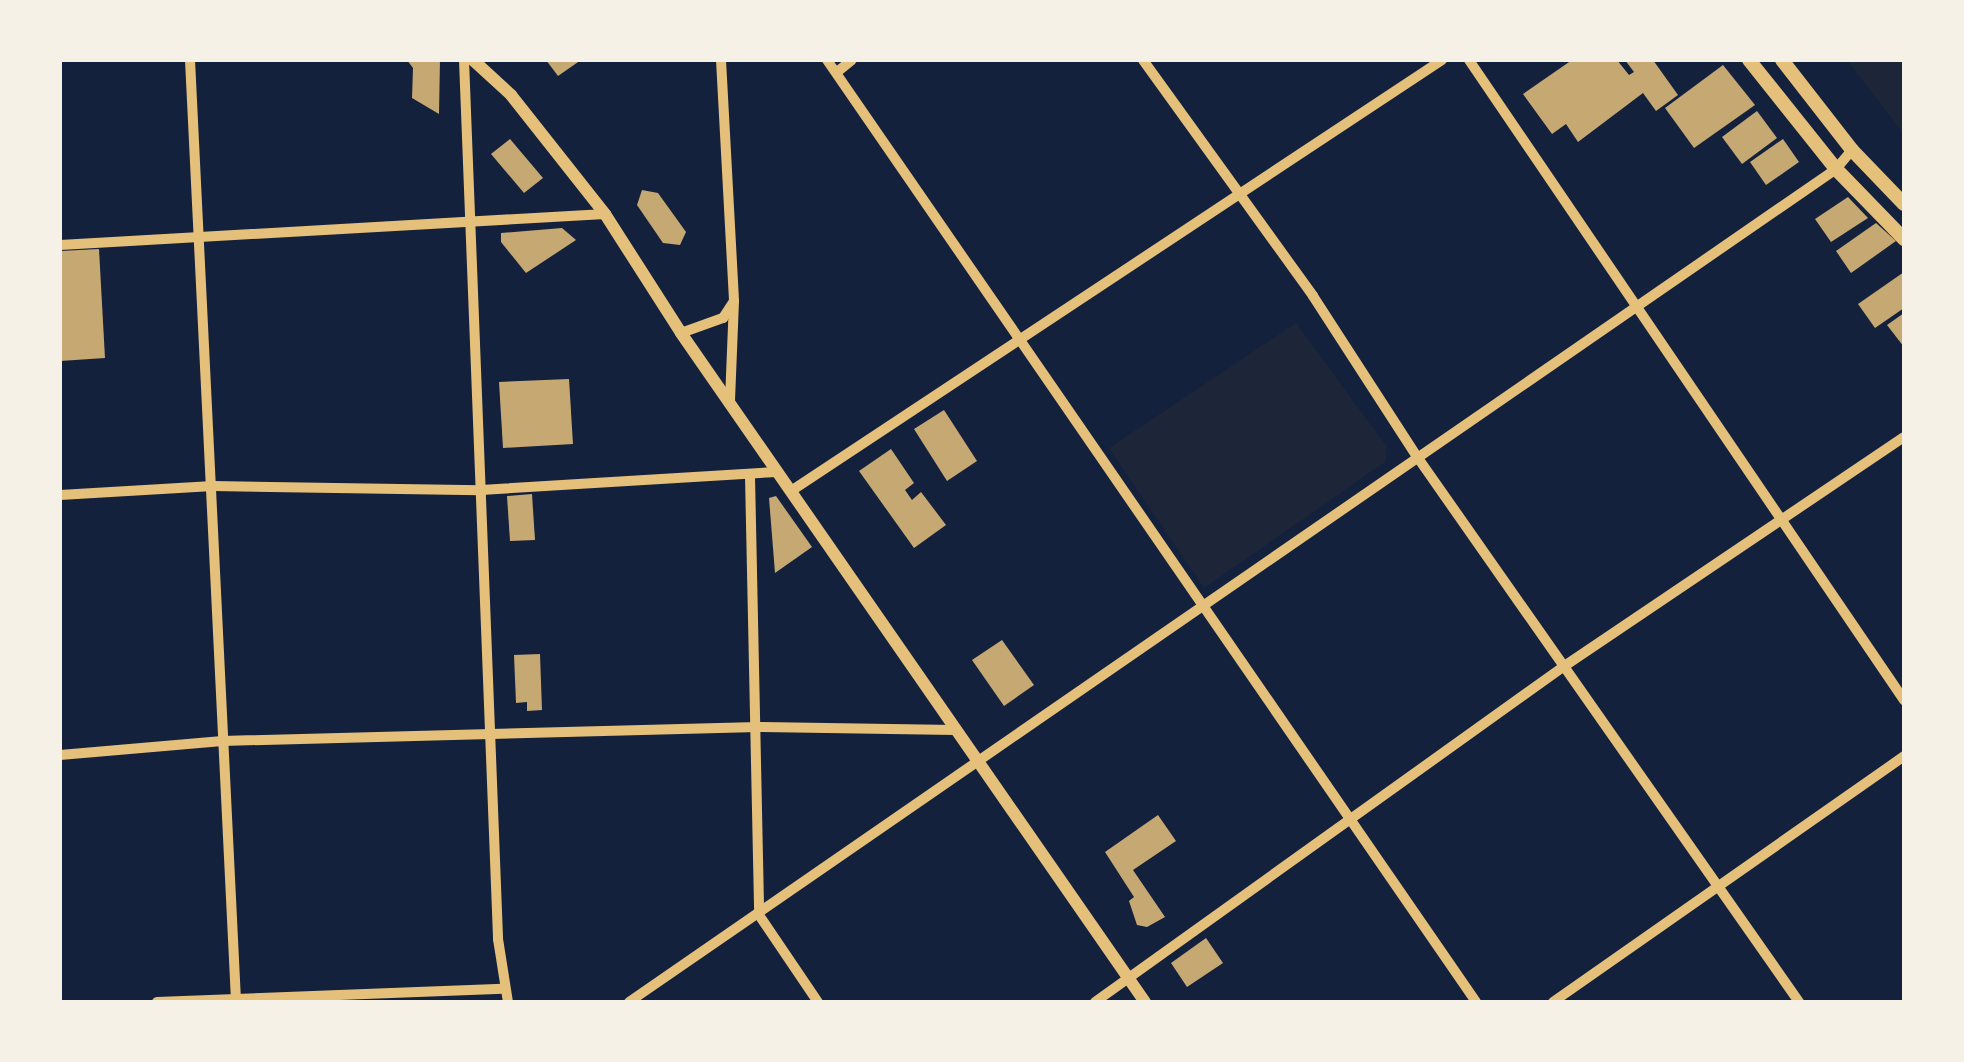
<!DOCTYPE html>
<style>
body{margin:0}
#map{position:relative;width:1964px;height:1062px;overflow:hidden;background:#14213d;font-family:Mulish,sans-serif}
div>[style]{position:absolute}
.green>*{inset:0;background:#1d2539}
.building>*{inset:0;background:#c6a872}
.minor>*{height:10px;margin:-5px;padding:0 5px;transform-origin:5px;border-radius:5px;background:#e5c07b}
.tertiary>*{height:12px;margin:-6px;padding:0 6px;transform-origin:6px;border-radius:6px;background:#e5c07b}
.secondary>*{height:14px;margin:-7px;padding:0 7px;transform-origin:7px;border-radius:7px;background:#e5c07b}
span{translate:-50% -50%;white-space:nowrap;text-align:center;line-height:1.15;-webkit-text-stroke:8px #f6f1e7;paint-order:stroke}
.frame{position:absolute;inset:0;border:62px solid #f6f1e7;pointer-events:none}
</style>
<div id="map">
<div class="green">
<i style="clip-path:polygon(1847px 60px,1904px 60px,1904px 133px,1900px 129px)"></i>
<i style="clip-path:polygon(1296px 323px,1387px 447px,1385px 462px,1204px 588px,1109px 448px)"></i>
</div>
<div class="building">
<i style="clip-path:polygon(407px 60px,440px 60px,439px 114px,412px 98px,413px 68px)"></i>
<i style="clip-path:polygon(546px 60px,581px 60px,558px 76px)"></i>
<i style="clip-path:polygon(1572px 60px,1617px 60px,1629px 75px,1634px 72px,1625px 60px,1653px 60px,1678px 95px,1656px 111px,1643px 93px,1578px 142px,1566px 124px,1552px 134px,1523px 94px)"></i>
<i style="clip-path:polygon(1723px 65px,1755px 105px,1694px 148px,1665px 108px)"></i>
<i style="clip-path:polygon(1757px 111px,1777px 138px,1742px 164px,1722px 137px)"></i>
<i style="clip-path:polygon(510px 139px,543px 178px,524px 193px,491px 154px)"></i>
<i style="clip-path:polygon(1783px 139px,1799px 162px,1766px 185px,1750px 162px)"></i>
<i style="clip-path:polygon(642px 190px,658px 193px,686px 232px,680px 245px,663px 243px,637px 205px)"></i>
<i style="clip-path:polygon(1848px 197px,1868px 218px,1831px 242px,1815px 219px)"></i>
<i style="clip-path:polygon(1876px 223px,1896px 241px,1851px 273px,1836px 251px)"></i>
<i style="clip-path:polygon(562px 228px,576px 240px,526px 273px,501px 242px,501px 233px)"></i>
<i style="clip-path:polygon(99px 249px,105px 358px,60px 361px,60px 251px)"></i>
<i style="clip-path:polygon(1904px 272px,1904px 308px,1875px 328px,1858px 304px)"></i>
<i style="clip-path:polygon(1904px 313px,1904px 347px,1887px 325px)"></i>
<i style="clip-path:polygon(569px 379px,573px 444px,503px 448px,499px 382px)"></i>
<i style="clip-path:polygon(944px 410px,977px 461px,947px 481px,914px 429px)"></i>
<i style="clip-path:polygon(891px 449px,914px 483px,905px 490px,912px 500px,921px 492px,946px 525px,914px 548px,859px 471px)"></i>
<i style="clip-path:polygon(532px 494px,535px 540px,510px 541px,507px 496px)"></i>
<i style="clip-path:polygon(776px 496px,812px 547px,775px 573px,769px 498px)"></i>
<i style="clip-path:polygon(1002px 640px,1034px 685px,1004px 706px,972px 660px)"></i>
<i style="clip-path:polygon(540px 654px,542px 710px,527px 711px,527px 702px,516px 703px,514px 655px)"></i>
<i style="clip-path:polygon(1158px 815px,1176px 841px,1133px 870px,1165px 917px,1147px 927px,1137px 925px,1129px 901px,1134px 897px,1105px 852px)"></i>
<i style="clip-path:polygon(1206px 938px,1223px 963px,1187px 987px,1171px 963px)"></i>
</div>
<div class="minor">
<i style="left:190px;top:60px;width:943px;rotate:87.2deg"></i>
<i style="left:464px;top:60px;width:880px;rotate:87.78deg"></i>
<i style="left:498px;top:939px;width:64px;rotate:81deg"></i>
<i style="left:721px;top:60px;width:241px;rotate:86.9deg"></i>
<i style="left:827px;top:60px;width:1144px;rotate:55.43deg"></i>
<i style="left:1143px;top:60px;width:291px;rotate:54.2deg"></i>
<i style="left:1313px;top:296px;width:193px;rotate:57.1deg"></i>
<i style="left:1418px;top:458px;width:664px;rotate:54.99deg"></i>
<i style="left:1469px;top:60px;width:774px;rotate:55.8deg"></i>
<i style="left:837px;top:72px;width:19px;rotate:-39deg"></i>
<i style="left:60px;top:245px;width:546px;rotate:-3.26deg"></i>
<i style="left:681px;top:333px;width:45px;rotate:-19.7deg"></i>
<i style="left:723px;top:318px;width:20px;rotate:-57deg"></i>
<i style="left:734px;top:301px;width:101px;rotate:92.3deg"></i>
<i style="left:750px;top:476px;width:439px;rotate:88.8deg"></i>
<i style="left:759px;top:915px;width:105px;rotate:55.9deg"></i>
<i style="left:791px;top:491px;width:781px;rotate:-33.51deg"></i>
<i style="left:60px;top:495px;width:153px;rotate:-3.4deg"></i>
<i style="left:213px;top:486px;width:268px;rotate:0.9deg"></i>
<i style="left:481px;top:490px;width:296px;rotate:-3.5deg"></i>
<i style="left:60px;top:755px;width:163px;rotate:-4.9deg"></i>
<i style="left:222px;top:741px;width:536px;rotate:-1.5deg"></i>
<i style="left:758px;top:727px;width:197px;rotate:0.9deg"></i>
<i style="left:157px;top:1002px;width:346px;rotate:-2.2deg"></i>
<i style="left:629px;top:1002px;width:1467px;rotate:-34.61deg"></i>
<i style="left:1836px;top:169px;width:25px;rotate:-50deg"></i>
<i style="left:1095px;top:1002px;width:576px;rotate:-35.6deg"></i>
<i style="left:1563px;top:667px;width:411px;rotate:-34deg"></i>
<i style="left:1553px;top:1002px;width:429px;rotate:-35deg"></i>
</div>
<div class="tertiary">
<i style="left:473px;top:60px;width:52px;rotate:42.6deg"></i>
<i style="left:511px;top:95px;width:152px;rotate:51.7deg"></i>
<i style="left:605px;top:214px;width:141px;rotate:57.4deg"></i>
<i style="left:681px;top:333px;width:814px;rotate:55.26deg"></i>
</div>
<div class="secondary">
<i style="left:1749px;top:60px;width:139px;rotate:51.4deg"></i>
<i style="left:1836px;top:169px;width:98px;rotate:45.8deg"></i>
<i style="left:1782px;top:60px;width:114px;rotate:52.1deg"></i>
<i style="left:1852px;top:150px;width:75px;rotate:46.1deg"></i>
</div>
<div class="frame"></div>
</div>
